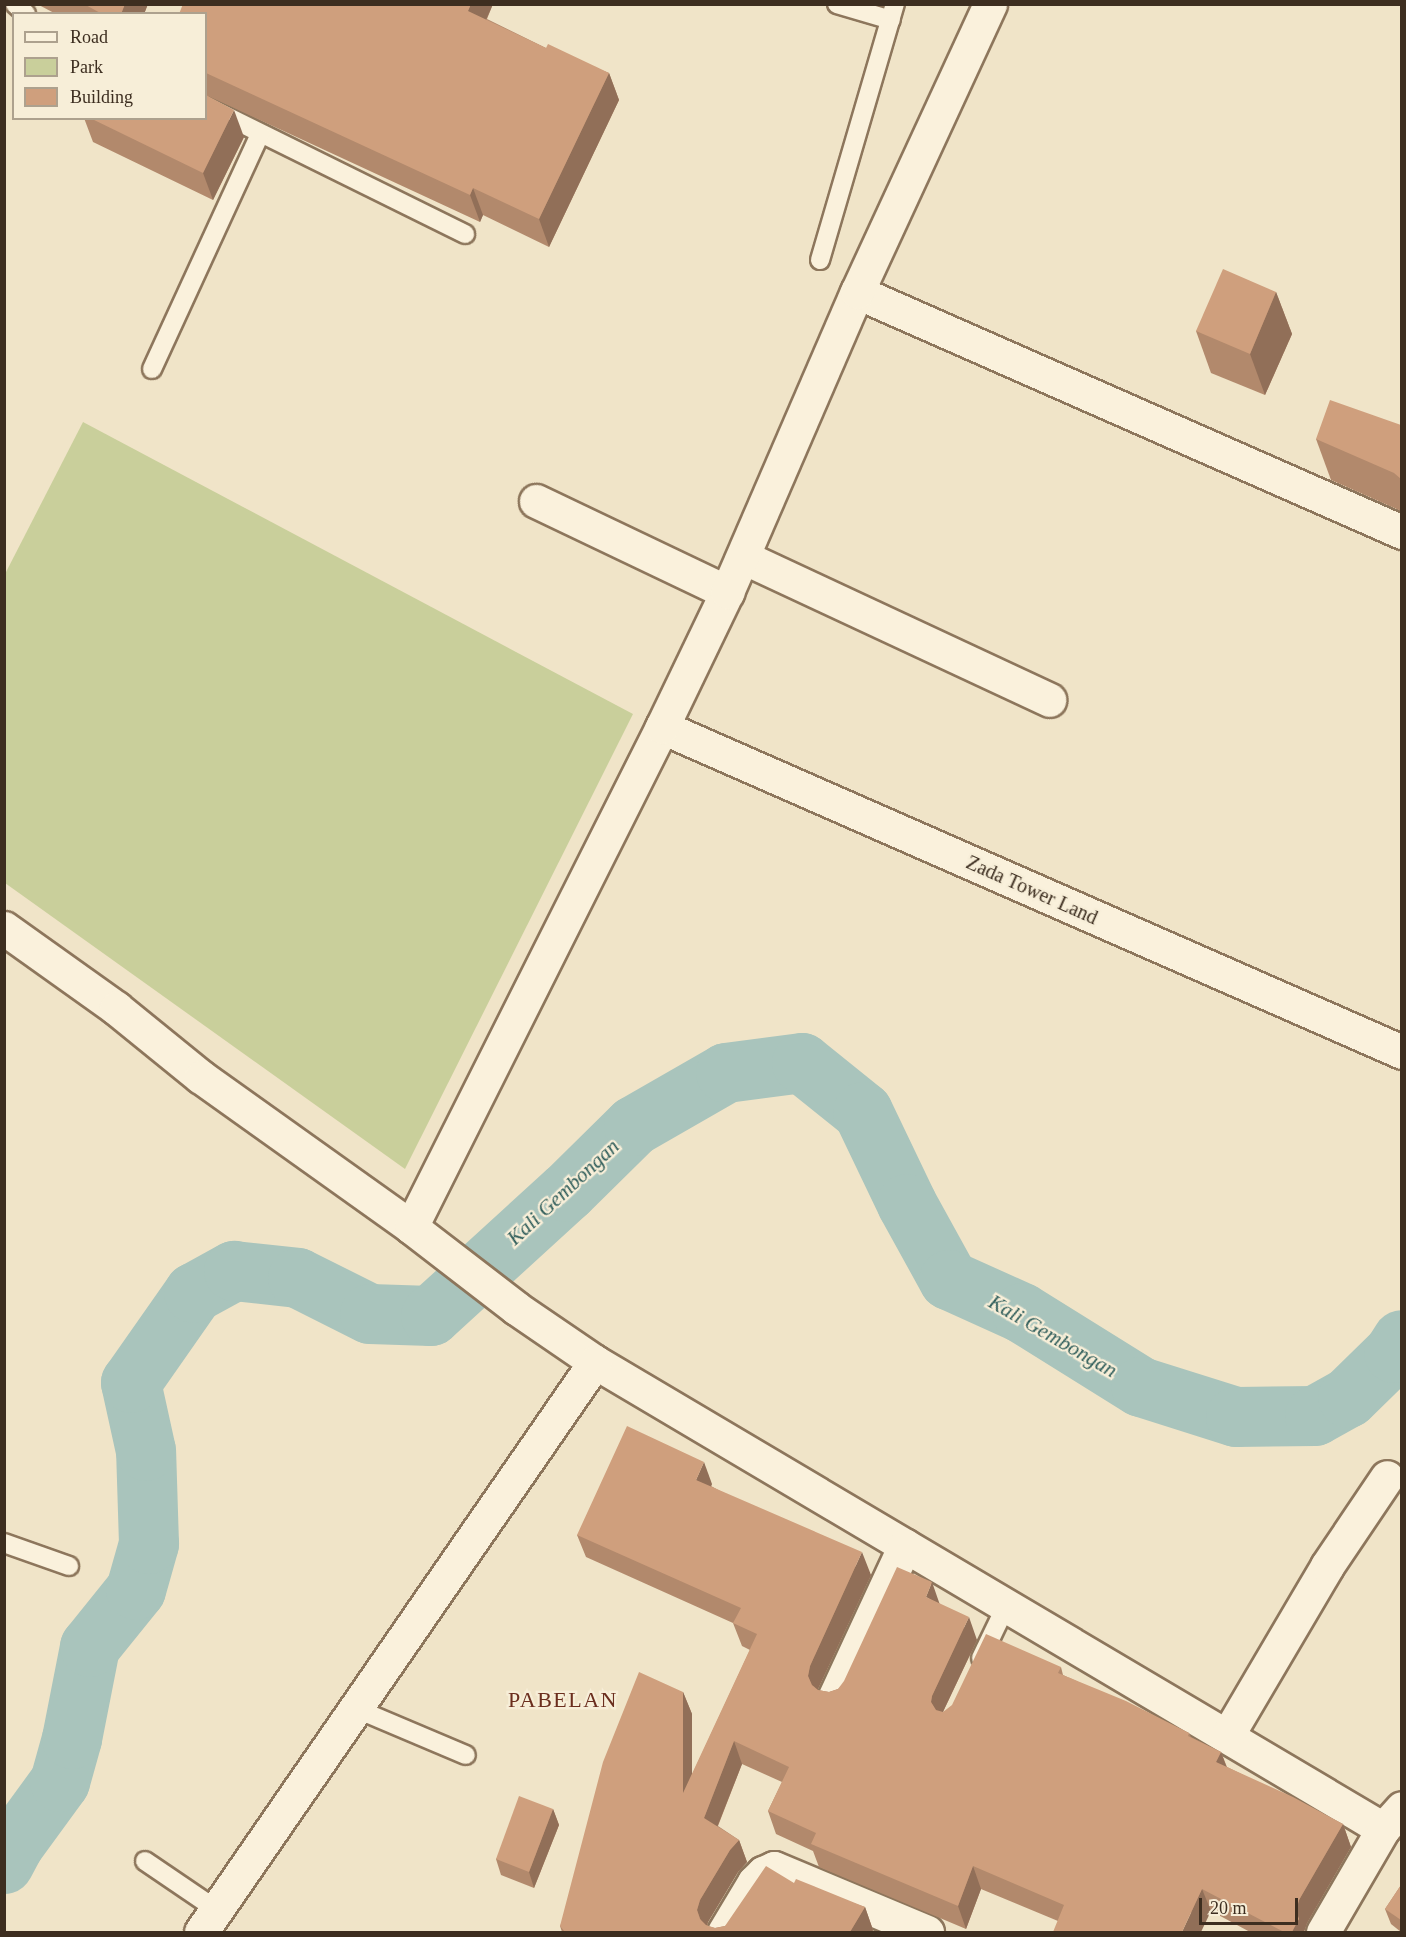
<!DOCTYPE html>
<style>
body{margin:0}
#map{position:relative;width:1406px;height:1937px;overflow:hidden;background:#f0e4c8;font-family:Georgia,serif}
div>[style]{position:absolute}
.green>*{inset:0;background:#c9cf9b}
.river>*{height:60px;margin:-30px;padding:0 30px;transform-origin:30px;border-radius:30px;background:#a9c4bc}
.roads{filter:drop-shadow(2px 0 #8d765c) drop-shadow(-2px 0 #8d765c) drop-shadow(0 2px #8d765c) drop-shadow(0 -2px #8d765c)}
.service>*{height:18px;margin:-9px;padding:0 9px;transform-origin:9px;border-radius:9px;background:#faf1dc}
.minor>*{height:33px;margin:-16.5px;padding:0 16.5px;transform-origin:16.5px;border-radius:16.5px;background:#faf1dc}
.wall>*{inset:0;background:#b2896c}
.shaded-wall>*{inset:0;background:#916f58}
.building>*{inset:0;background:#cf9f7d}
span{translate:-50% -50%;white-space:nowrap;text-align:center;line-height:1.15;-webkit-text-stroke:4.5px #f7eed8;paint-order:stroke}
.street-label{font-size:20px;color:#3d2e20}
.water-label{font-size:21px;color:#2f5d5a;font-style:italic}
.quarter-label{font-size:22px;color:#6b2e1e;letter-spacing:1.5px}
.frame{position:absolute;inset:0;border:6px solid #3d2e20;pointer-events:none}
.legend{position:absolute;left:12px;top:12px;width:195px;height:108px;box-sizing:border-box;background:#f7eed8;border:2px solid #ada18e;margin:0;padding:8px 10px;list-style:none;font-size:18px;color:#3d2e20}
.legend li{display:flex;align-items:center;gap:12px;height:30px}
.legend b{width:30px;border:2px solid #ada18e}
.scale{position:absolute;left:1199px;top:1898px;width:99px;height:27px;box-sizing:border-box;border:3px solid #3d2e20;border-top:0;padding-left:8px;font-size:18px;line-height:21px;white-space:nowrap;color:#3d2e20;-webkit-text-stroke:4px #f7eed8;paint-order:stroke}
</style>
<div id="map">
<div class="green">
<i style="clip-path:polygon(83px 422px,633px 714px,405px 1169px,5px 883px,5px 574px)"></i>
</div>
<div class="river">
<i style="left:4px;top:1864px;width:21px;rotate:-62deg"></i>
<i style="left:14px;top:1845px;width:78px;rotate:-53.9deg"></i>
<i style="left:60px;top:1782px;width:45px;rotate:-74.4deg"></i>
<i style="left:72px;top:1739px;width:94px;rotate:-78.9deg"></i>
<i style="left:90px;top:1647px;width:73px;rotate:-51.1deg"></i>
<i style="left:136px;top:1590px;width:48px;rotate:-74.2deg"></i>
<i style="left:149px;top:1544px;width:93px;rotate:-91.8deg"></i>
<i style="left:146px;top:1451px;width:70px;rotate:-102.4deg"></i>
<i style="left:131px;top:1383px;width:110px;rotate:-55deg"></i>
<i style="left:194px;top:1293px;width:46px;rotate:-28.8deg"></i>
<i style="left:234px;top:1271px;width:64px;rotate:6.2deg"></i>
<i style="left:298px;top:1278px;width:80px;rotate:26.6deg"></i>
<i style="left:370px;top:1314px;width:61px;rotate:1.9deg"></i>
<i style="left:431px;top:1316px;width:184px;rotate:-42.4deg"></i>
<i style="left:567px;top:1192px;width:94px;rotate:-44.6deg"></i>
<i style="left:634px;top:1126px;width:106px;rotate:-29.9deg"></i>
<i style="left:726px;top:1073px;width:77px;rotate:-7.5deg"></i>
<i style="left:802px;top:1063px;width:78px;rotate:38.8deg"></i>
<i style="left:863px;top:1112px;width:102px;rotate:64.4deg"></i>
<i style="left:907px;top:1204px;width:87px;rotate:61.1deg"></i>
<i style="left:949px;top:1280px;width:80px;rotate:24.3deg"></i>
<i style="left:1022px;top:1313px;width:140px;rotate:31.9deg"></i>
<i style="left:1141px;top:1387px;width:100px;rotate:17.5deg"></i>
<i style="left:1236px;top:1417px;width:79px;rotate:-0.7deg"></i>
<i style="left:1315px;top:1416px;width:38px;rotate:-29deg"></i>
<i style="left:1348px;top:1398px;width:64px;rotate:-44.4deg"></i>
<i style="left:1394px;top:1353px;width:15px;rotate:-58deg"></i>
</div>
<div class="roads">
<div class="service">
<i style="left:15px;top:4px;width:15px;rotate:42deg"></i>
<i style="left:837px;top:4px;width:56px;rotate:16.5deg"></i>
<i style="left:206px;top:106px;width:289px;rotate:26.3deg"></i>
<i style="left:820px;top:260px;width:267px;rotate:-73.7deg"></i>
<i style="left:152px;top:369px;width:259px;rotate:-65.3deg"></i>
<i style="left:4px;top:1543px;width:69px;rotate:19.5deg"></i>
<i style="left:981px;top:1658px;width:58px;rotate:-64.3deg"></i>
<i style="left:357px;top:1709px;width:118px;rotate:22.9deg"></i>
<i style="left:145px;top:1861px;width:87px;rotate:34.2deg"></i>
</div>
<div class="minor">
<i style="left:857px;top:292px;width:596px;rotate:23.77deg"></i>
<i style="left:536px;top:501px;width:212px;rotate:25.5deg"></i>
<i style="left:743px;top:557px;width:338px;rotate:25deg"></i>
<i style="left:662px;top:727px;width:808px;rotate:23.71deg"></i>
<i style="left:4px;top:928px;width:138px;rotate:35.5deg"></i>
<i style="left:116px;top:1008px;width:109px;rotate:39.1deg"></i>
<i style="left:201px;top:1077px;width:258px;rotate:35.5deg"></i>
<i style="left:411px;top:1227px;width:133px;rotate:37.6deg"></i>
<i style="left:516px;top:1308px;width:96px;rotate:34.4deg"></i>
<i style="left:595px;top:1362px;width:916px;rotate:30.65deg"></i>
<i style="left:411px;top:1227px;width:559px;rotate:-63.34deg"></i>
<i style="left:662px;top:727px;width:150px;rotate:-64.3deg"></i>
<i style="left:727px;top:592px;width:327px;rotate:-66.6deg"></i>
<i style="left:857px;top:292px;width:317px;rotate:-65.2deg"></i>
<i style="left:835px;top:1696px;width:166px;rotate:-65.1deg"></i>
<i style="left:1227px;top:1736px;width:197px;rotate:-59.5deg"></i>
<i style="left:1327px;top:1566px;width:107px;rotate:-56deg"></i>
<i style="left:201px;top:1932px;width:693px;rotate:-55.35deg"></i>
<i style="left:724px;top:1932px;width:58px;rotate:-59deg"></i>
<i style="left:754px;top:1882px;width:13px;rotate:-45deg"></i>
<i style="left:763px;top:1873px;width:12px;rotate:-24deg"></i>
<i style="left:774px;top:1868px;width:166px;rotate:22.7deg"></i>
<i style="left:1323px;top:1932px;width:119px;rotate:-59.8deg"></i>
<i style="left:1383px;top:1829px;width:28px;rotate:-48deg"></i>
</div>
</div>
<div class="wall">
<i style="clip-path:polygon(37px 4px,148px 4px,144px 14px,56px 14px)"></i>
<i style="clip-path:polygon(183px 4px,493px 4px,487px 19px,546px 48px,609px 73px,619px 100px,549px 247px,483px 215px,480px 222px,208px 96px,244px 137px,213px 200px,93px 142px,84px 118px,206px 118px,206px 14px)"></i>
<i style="clip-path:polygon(1276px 292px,1292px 334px,1265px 395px,1211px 373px,1196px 331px)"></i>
<i style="clip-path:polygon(1401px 425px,1401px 511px,1331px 480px,1316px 439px)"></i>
<i style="clip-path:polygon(712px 1484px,711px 1486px,871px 1575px,818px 1689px,818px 1690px,829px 1692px,838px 1689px,940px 1604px,977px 1640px,943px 1712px,1061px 1667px,1063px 1675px,1189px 1733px,1191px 1737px,1221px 1752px,1227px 1767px,1343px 1824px,1351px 1847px,1307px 1923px,1304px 1932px,1250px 1932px,1211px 1911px,1058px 1921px,981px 1889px,966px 1929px,819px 1867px,813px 1851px,776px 1834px,768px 1811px,782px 1782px,742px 1764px,718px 1826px,739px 1840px,747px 1862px,738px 1872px,708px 1922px,707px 1926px,715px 1928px,725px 1926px,794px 1883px,865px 1907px,873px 1930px,872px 1932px,562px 1932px,560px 1926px,683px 1692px,692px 1714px,692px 1775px,750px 1650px,742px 1646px,733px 1623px,586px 1557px,577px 1535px)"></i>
<i style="clip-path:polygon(553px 1809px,559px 1825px,534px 1888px,501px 1875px,496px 1859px)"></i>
<i style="clip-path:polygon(1401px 1885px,1401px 1932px,1391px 1924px,1385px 1909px)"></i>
</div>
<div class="shaded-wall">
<i style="clip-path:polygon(125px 4px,148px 4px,144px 14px,121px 14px)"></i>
<i style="clip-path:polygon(471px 4px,493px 4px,478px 38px,468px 11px)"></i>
<i style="clip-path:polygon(609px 73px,619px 100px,549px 247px,539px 219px)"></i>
<i style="clip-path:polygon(234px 110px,244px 137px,213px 200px,203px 173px)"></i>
<i style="clip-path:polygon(473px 188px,483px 215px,480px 222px,470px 195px)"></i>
<i style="clip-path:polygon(1276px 292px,1292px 334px,1265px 395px,1250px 354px)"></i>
<i style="clip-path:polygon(704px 1462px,712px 1484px,704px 1502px,696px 1480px)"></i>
<i style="clip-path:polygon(862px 1552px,871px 1575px,818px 1689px,816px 1698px,808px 1676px,810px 1666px)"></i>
<i style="clip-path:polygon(932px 1582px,940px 1605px,926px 1597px)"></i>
<i style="clip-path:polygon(969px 1617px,977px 1640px,940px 1718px,931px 1702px,932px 1696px)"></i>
<i style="clip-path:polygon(683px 1692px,692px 1714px,692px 1815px,683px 1793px)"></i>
<i style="clip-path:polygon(734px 1741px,742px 1764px,712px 1840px,704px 1818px)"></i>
<i style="clip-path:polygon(1221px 1752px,1229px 1774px,1216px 1762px)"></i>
<i style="clip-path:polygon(553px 1809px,559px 1825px,534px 1888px,529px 1872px)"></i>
<i style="clip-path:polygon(1343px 1824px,1351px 1847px,1307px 1923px,1304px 1932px,1292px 1932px,1299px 1900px)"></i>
<i style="clip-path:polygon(739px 1840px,747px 1862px,738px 1872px,708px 1922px,705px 1932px,697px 1910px,700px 1900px,730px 1850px)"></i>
<i style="clip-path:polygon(973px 1866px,981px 1889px,966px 1929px,958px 1906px)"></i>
<i style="clip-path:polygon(1202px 1889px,1211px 1911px,1201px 1932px,1182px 1932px)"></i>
<i style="clip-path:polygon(865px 1907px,873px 1930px,872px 1932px,850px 1932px)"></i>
</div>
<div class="building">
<i style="clip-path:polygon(84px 4px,125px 4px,121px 14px,102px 14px)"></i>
<i style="clip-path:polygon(183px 4px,471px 4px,468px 11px,546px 48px,548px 44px,609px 73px,539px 219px,473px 188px,470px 195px,206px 73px,206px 14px,179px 14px)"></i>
<i style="clip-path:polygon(206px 95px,234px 110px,203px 173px,90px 118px,206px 118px)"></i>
<i style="clip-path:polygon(1223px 269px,1276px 292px,1250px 354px,1196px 331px)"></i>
<i style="clip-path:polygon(1330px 400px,1401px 425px,1401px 479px,1394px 473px,1316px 439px)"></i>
<i style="clip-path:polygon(627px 1426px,704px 1462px,696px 1480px,862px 1552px,810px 1666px,808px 1676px,812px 1685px,818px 1690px,829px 1692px,838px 1689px,844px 1681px,897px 1567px,932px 1582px,926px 1597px,969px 1617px,932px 1696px,931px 1702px,936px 1710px,943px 1712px,952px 1705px,986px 1634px,1061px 1667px,1058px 1673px,1126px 1701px,1189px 1733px,1188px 1736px,1221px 1752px,1216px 1762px,1293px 1797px,1343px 1824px,1299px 1900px,1296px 1910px,1299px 1919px,1292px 1932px,1284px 1932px,1202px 1889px,1182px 1932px,1053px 1932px,1064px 1905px,973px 1866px,958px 1906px,811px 1844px,816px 1833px,768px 1811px,789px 1767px,734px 1741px,704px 1818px,739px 1840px,730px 1850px,700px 1900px,697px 1910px,700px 1919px,706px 1925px,715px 1928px,725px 1926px,766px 1866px,794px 1883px,796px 1879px,865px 1907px,850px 1932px,565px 1932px,560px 1926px,603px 1762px,639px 1672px,683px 1692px,683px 1793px,757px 1634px,733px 1623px,741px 1608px,577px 1535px)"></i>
<i style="clip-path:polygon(519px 1796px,553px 1809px,529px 1872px,496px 1859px)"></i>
<i style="clip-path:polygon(1401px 1885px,1401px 1920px,1385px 1909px)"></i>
</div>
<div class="street-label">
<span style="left:1032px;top:890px;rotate:24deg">Zada Tower Land</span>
</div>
<div class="water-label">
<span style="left:563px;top:1192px;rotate:-43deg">Kali Gembongan</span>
<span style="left:1053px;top:1336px;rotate:30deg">Kali Gembongan</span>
</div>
<div class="quarter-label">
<span style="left:563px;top:1700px">PABELAN</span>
</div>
<div class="frame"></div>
<ul class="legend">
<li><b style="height:8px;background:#faf1dc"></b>Road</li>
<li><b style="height:16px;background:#c9cf9b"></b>Park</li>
<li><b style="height:16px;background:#cf9f7d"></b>Building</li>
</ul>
<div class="scale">20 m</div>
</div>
